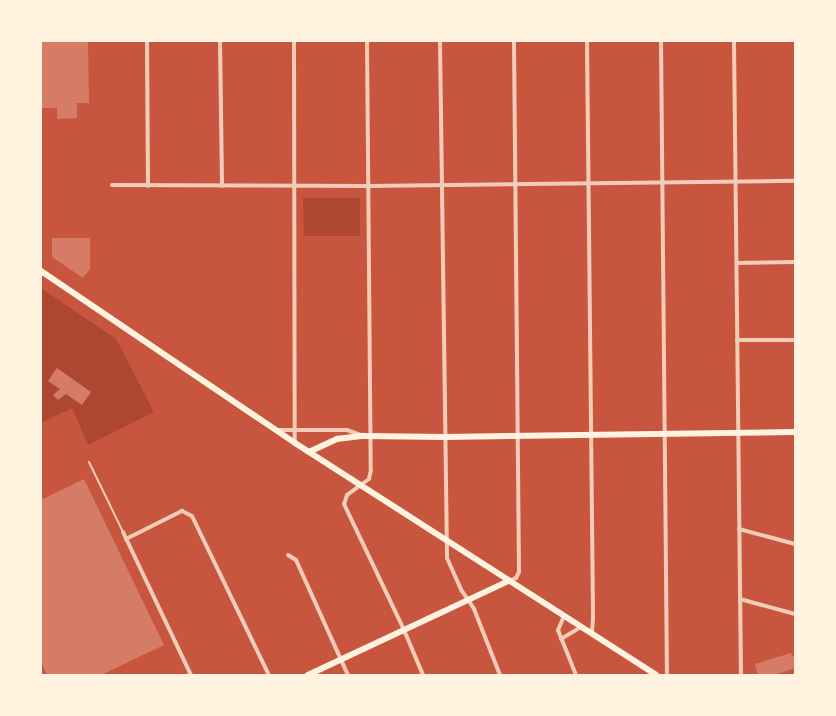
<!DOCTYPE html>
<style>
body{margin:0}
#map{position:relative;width:836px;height:716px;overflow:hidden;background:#c8553d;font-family:Montserrat,sans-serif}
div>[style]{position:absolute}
.green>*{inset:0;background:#ae4732}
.building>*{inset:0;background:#d67c66}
.service>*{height:2px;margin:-1px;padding:0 1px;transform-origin:1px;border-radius:1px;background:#f1ccb7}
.minor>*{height:4px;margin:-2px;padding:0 2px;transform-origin:2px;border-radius:2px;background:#f1ccb7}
.secondary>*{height:5.5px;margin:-2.75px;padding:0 2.75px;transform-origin:2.75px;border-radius:2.75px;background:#fff3e0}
.primary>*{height:6px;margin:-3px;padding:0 3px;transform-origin:3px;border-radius:3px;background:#fff3e0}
span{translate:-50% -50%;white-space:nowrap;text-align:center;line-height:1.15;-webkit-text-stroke:4px #fff3e0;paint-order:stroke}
.frame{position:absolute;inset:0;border:42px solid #fff3e0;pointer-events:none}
</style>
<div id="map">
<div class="green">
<i style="clip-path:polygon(303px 198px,360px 198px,360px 236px,304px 236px)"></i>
<i style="clip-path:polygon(41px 288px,116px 339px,154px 412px,88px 445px,72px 408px,41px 423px)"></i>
</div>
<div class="building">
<i style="clip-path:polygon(41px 41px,88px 41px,89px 103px,77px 103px,77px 118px,57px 119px,57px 108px,41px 108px)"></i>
<i style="clip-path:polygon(52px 238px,90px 238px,90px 269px,83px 278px,52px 257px)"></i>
<i style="clip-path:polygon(57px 368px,91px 392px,82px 405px,66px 394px,58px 400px,53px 395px,60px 389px,48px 381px)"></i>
<i style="clip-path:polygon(84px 479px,164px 645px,101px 675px,47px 675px,41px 662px,41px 500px)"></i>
<i style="clip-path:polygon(791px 653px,792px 656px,795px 655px,795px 668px,774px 675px,758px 675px,755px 664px)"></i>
</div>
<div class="service">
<i style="left:89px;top:462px;width:78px;rotate:64.1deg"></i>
</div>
<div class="minor">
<i style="left:147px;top:41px;width:145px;rotate:89.6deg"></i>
<i style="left:220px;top:41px;width:145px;rotate:89.2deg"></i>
<i style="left:294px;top:41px;width:402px;rotate:89.9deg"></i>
<i style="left:367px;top:41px;width:429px;rotate:89.5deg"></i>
<i style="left:371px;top:470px;width:9px;rotate:103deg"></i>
<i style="left:369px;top:479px;width:27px;rotate:144deg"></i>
<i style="left:347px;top:495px;width:9px;rotate:108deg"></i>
<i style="left:344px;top:504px;width:140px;rotate:64.5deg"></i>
<i style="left:404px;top:630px;width:49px;rotate:67.1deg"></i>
<i style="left:440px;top:41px;width:517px;rotate:89.22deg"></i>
<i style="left:447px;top:558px;width:36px;rotate:66deg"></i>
<i style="left:462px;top:591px;width:22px;rotate:56deg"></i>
<i style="left:474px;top:609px;width:71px;rotate:68.5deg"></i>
<i style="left:587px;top:41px;width:577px;rotate:89.4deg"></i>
<i style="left:593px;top:618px;width:16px;rotate:94deg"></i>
<i style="left:661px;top:41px;width:634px;rotate:89.46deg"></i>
<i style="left:734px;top:41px;width:634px;rotate:89.37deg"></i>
<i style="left:112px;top:185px;width:256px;rotate:0.2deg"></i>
<i style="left:368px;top:186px;width:427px;rotate:-0.7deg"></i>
<i style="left:737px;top:263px;width:58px;rotate:-1deg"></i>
<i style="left:737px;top:340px;width:58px"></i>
<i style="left:277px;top:430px;width:70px"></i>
<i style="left:347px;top:430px;width:15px;rotate:20deg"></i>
<i style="left:739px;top:529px;width:58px;rotate:15deg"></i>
<i style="left:123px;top:532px;width:158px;rotate:64.6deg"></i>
<i style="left:126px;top:539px;width:63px;rotate:-26.6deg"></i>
<i style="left:182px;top:511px;width:11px;rotate:27deg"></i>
<i style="left:192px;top:516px;width:177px;rotate:64.2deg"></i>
<i style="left:288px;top:555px;width:9px;rotate:32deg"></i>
<i style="left:296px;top:560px;width:126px;rotate:65.7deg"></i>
<i style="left:509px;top:581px;width:8px;rotate:-23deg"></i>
<i style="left:516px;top:578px;width:7px;rotate:-63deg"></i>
<i style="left:519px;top:572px;width:531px;rotate:-90.54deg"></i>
<i style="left:740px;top:599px;width:57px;rotate:15.3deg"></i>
<i style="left:564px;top:616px;width:15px;rotate:113deg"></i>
<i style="left:558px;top:630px;width:48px;rotate:68.2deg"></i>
<i style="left:561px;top:639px;width:23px;rotate:-31deg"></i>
</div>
<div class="secondary">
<i style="left:309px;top:452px;width:31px;rotate:-25deg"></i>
<i style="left:337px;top:439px;width:26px;rotate:-7deg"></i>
<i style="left:363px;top:436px;width:82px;rotate:0.7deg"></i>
<i style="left:445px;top:437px;width:350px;rotate:-0.8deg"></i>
<i style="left:308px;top:675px;width:222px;rotate:-25.1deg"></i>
</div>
<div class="primary">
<i style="left:41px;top:271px;width:307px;rotate:34.1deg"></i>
<i style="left:295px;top:443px;width:429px;rotate:32.7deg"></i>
</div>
<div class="frame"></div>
</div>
